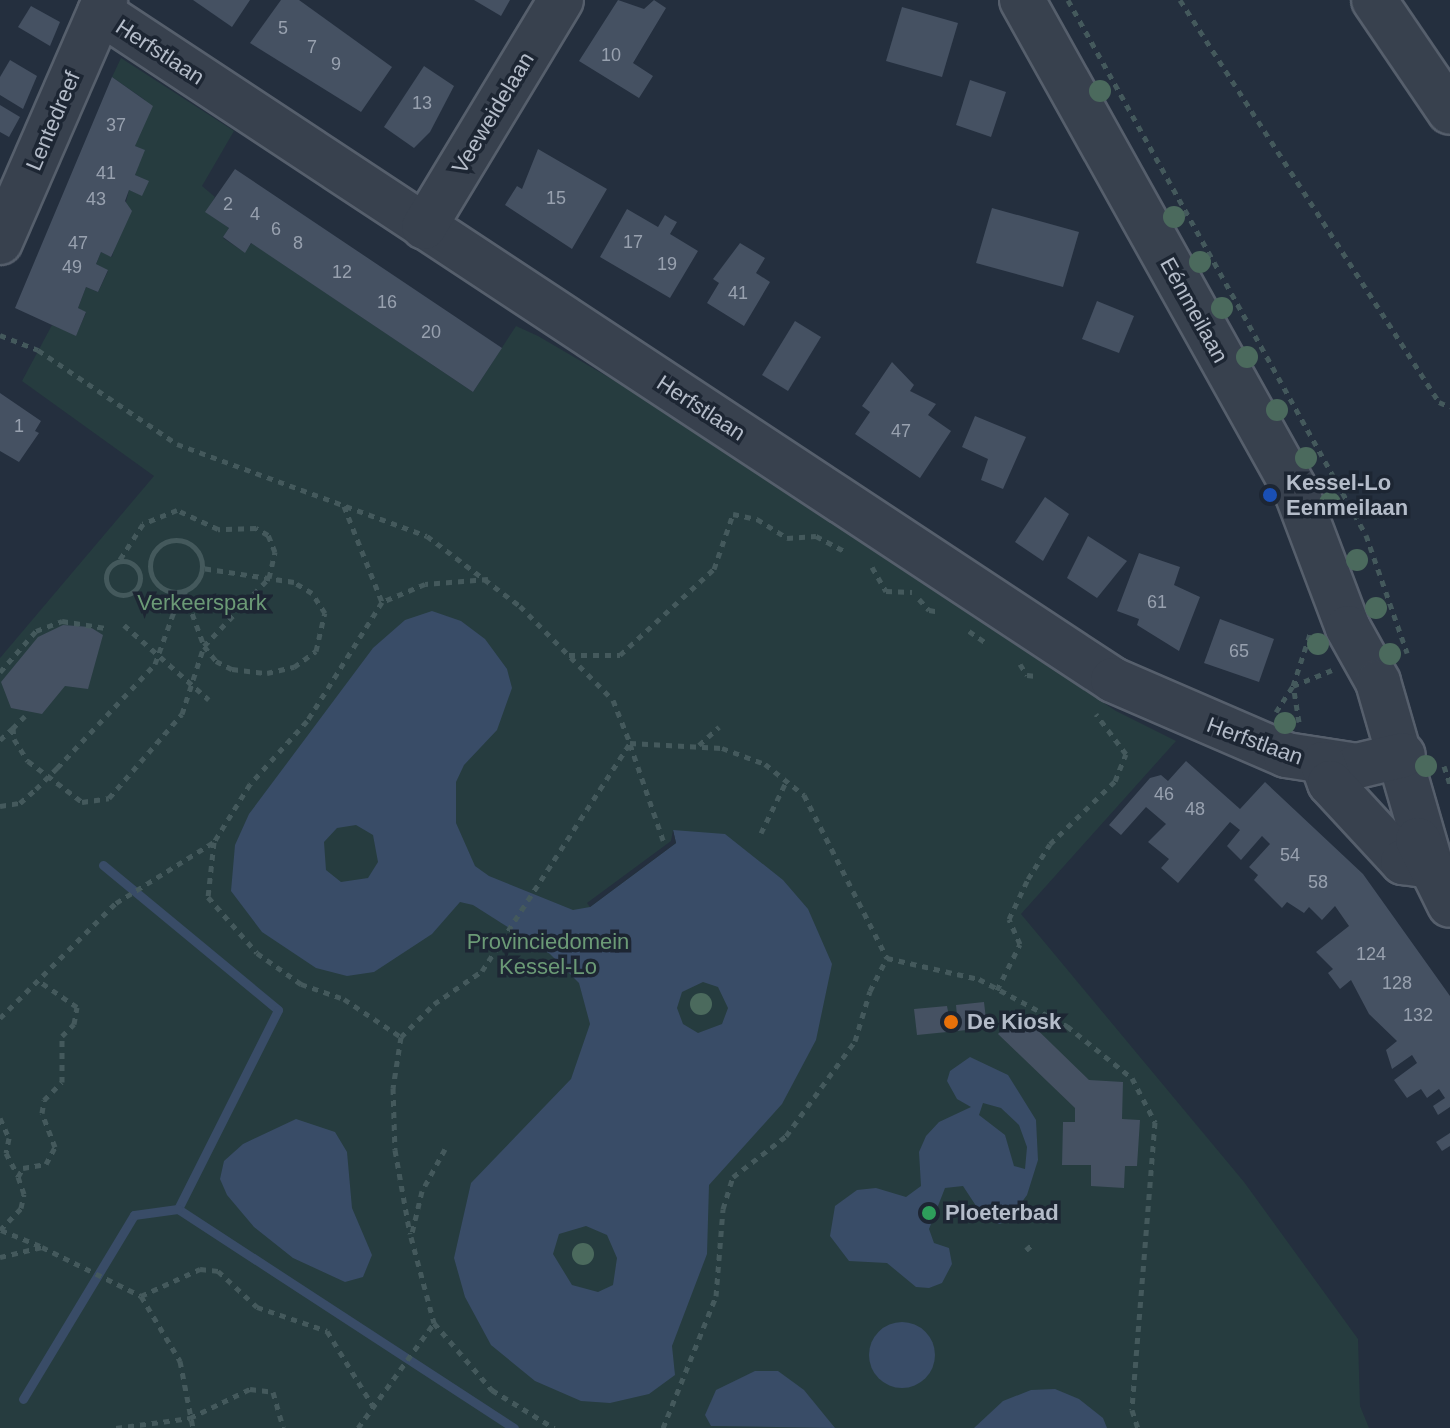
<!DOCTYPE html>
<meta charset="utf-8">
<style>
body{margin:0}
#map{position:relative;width:1450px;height:1428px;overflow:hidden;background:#242f3e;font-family:Arial,sans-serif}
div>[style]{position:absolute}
.green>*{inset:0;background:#263c3f}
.water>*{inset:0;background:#394c67}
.round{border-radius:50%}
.pier>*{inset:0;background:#242f3e}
.stream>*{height:9px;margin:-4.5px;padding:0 4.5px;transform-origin:4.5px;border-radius:4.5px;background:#394c67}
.building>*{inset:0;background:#455162}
.path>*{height:5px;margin-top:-2.5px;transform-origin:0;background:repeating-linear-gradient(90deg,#44595c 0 6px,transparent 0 12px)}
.path>.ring{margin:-2.5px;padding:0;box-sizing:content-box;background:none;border:5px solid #44595c;border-radius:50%}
.roads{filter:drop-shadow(2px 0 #565f6c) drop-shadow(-2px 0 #565f6c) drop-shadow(0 2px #565f6c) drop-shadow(0 -2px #565f6c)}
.minor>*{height:44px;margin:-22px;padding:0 22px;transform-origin:22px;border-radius:22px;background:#38414e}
.path-bridge>*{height:5px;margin-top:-2.5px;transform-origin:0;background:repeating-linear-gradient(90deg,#44595c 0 6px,transparent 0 12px)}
.trees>*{width:22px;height:22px;margin:-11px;border-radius:50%;background:#4b6a5d}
.dots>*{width:22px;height:22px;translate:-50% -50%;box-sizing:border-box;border:4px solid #1d2633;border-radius:50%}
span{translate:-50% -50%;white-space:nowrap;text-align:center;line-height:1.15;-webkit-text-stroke:7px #1d2633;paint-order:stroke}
.number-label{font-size:18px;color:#98a1af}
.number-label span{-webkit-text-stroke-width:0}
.street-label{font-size:22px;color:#b4bcc9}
.poi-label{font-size:22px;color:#b4bcc9;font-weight:700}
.left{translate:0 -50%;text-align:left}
.park-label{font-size:22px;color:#6b9a76}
</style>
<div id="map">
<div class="green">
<i style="clip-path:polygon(121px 58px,234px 131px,202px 186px,215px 197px,206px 212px,229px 228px,223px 238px,244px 252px,252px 243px,473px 392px,516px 326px,538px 336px,685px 422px,1116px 711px,1176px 741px,1021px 914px,1244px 1182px,1358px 1339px,1360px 1406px,1369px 1428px,0 1428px,0 658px,154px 476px,22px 381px,52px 325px,76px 335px,86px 313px,78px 308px,86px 287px,98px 292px,108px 271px,96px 264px,101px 252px,112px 257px,129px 190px,142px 195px,148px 181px,135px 175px,144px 150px,135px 146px,145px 100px,112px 77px)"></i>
</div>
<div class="water">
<i style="clip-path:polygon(evenodd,432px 611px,461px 621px,485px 639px,507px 669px,512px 688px,497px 730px,464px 765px,456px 782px,456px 823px,475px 866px,489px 876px,573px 910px,590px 907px,676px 843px,673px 830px,725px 834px,783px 880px,808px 909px,832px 964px,816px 1040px,782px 1104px,709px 1185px,707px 1254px,672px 1346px,675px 1375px,649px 1394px,610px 1403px,581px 1401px,535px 1381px,491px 1345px,465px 1297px,454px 1258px,471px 1183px,571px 1079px,590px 1024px,579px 983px,550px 954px,473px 905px,460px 902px,432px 934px,374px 972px,347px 976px,316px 968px,262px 932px,231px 891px,235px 845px,249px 814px,373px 648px,405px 620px,432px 611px,356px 825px,373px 835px,378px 862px,368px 878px,341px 882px,326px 870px,324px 842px,337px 828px,356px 825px,432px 611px,703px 982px,718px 987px,728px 1008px,722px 1024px,698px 1033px,683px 1024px,677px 1008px,682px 992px,703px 982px,432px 611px,586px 1226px,607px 1235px,617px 1258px,613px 1285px,598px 1292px,572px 1285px,553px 1254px,559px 1234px,586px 1226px)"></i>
<i style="clip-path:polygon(evenodd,970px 1057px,1008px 1075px,1036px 1120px,1038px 1160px,1027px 1195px,1008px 1221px,999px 1224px,982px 1215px,963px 1186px,945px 1188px,929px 1229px,934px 1243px,949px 1248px,952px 1264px,942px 1283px,929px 1288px,916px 1287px,887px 1263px,849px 1261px,830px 1236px,835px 1206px,857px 1190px,876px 1188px,906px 1197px,921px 1186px,919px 1152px,926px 1136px,939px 1122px,971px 1107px,957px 1099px,947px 1081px,950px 1071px,970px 1057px,983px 1103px,1001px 1108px,1019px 1125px,1027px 1147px,1025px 1169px,1014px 1166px,1005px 1135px,979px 1115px,983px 1103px)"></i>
<i style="clip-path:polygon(296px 1119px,335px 1132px,347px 1152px,352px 1208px,372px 1255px,363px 1277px,345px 1282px,293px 1258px,254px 1227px,227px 1195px,220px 1179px,224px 1161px,243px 1144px)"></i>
<i class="round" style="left:869px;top:1322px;width:66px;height:66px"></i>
<i style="clip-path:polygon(755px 1371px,778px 1371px,804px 1390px,835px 1428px,711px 1426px,705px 1415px,716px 1390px)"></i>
<i style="clip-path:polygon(1055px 1389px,1079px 1399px,1103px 1418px,1107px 1428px,974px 1428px,1003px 1401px,1031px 1390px)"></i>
</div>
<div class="pier">
<i style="clip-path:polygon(673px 830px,676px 843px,590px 907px,587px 903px,671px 841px)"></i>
</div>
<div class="stream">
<i style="left:103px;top:865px;width:227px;rotate:39.6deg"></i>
<i style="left:278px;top:1010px;width:223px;rotate:116.7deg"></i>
<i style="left:178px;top:1209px;width:401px;rotate:33.1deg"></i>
<i style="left:23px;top:1399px;width:215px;rotate:-58.9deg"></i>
<i style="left:134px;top:1215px;width:44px;rotate:-7.8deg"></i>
</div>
<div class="building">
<i style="clip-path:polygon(193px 0,250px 0,232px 27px)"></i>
<i style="clip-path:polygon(281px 0,299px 0,392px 67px,361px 112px,250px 43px)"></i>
<i style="clip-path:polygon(474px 0,510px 0,501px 16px)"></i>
<i style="clip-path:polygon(618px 0,644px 9px,654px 0,666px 8px,633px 63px,653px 76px,639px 98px,579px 61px)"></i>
<i style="clip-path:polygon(31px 6px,60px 22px,50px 46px,18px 27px)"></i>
<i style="clip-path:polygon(902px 7px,958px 23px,942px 77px,886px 61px)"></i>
<i style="clip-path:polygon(10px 60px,37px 76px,23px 109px,0 95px,0 77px)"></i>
<i style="clip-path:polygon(424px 66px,454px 86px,430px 132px,414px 148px,384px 127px)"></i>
<i style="clip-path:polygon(112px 77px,153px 106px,135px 146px,145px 150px,135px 175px,149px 181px,142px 196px,129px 190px,125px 201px,132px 211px,111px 257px,101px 252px,96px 264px,108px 270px,98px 292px,86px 287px,78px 308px,86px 312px,76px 336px,15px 308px)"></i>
<i style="clip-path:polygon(970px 80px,1006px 92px,991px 137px,956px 125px)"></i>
<i style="clip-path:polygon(0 105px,20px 117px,9px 137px,0 132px)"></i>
<i style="clip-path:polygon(538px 149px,607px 189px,572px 249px,505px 205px,517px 186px,522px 189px)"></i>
<i style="clip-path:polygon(235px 169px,502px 348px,473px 392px,251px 243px,245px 253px,223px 237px,229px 228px,205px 212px)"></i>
<i style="clip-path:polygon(992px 208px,1079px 232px,1063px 287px,976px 263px)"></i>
<i style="clip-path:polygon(627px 209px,658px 227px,665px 215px,671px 219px,677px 222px,670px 234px,698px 251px,670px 298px,600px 257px)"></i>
<i style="clip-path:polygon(740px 243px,765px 258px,756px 273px,770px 282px,744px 326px,707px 303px,719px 283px,713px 279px)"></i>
<i style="clip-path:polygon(1097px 301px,1134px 316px,1119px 353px,1082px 339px)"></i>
<i style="clip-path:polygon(795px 321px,821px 337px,788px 391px,762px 375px)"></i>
<i style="clip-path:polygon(892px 362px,914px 385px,910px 391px,936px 404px,928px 415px,951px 431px,920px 478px,855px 434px,870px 412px,862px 406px)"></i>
<i style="clip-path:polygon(0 393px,41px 421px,35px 431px,39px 433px,19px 462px,0 451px)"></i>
<i style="clip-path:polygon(975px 416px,1026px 437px,1003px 489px,981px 480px,988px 459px,962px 447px)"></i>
<i style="clip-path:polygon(1045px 497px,1069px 514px,1043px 561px,1015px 542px)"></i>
<i style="clip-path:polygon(1088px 536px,1127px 561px,1097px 598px,1067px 578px)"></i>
<i style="clip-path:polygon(1139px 553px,1180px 567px,1174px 585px,1200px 597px,1179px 651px,1137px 625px,1139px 619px,1117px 611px)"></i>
<i style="clip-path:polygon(1220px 619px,1274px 639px,1259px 682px,1204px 663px)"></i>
<i style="clip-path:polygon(63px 625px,90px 627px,103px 635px,88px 689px,65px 686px,42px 714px,11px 708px,1px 682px,38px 637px)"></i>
<i style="clip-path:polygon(1186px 761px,1240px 809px,1265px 782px,1363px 874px,1450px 996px,1450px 1107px,1438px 1115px,1433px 1106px,1445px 1098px,1439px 1089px,1427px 1098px,1421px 1089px,1407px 1098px,1394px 1080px,1417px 1063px,1412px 1055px,1392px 1069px,1386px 1050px,1397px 1041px,1369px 1014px,1351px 980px,1340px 989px,1328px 973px,1333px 969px,1316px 952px,1349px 926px,1335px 906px,1322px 920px,1309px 907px,1304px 913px,1287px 902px,1282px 908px,1254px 880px,1258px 875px,1249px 867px,1270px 844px,1262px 836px,1241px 860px,1227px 846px,1240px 830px,1230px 822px,1178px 883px,1161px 868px,1169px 859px,1148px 842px,1166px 824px,1146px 807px,1121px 835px,1109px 825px,1150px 778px,1161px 775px,1168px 781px)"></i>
<i style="clip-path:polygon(984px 1002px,987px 1028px,917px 1035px,914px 1009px,947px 1006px,949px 1017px,957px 1016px,956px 1005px)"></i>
<i style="clip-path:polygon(1019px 1012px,1089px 1080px,1123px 1082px,1122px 1119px,1140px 1120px,1137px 1166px,1125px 1166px,1124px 1188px,1091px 1186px,1091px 1165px,1062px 1165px,1063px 1122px,1075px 1122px,1075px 1108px,998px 1034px)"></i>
<i style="clip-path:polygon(1450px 1133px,1450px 1146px,1442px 1151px,1436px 1142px)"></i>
</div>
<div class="path">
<i style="left:1068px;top:0;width:612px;rotate:60.88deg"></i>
<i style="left:1366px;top:535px;width:125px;rotate:70.8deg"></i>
<i style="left:1180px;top:0;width:478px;rotate:57.2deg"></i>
<i style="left:1439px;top:402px;width:12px;rotate:24deg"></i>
<i style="left:0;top:335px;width:41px;rotate:21.5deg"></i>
<i style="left:38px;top:350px;width:168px;rotate:34.1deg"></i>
<i style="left:177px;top:444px;width:266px;rotate:20.2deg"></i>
<i style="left:427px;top:536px;width:116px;rotate:37deg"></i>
<i style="left:520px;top:606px;width:132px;rotate:45.3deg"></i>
<i style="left:613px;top:700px;width:46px;rotate:68.4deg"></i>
<i style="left:630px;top:743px;width:92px;rotate:3.1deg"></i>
<i style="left:722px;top:748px;width:46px;rotate:20.4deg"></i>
<i style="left:765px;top:764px;width:50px;rotate:38.5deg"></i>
<i style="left:804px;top:795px;width:183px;rotate:63deg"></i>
<i style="left:887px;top:958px;width:94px;rotate:12.9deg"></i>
<i style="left:979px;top:979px;width:100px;rotate:28.1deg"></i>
<i style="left:1067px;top:1026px;width:83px;rotate:38.7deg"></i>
<i style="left:1132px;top:1078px;width:50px;rotate:62.4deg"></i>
<i style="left:1155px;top:1122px;width:289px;rotate:94.6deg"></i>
<i style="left:1132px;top:1410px;width:19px;rotate:72deg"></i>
<i style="left:344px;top:506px;width:103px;rotate:68.4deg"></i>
<i class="ring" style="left:150px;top:540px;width:47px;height:47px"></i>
<i class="ring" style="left:106px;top:561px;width:29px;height:29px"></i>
<i style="left:872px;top:567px;width:28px;rotate:60deg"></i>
<i style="left:886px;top:591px;width:26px;rotate:2deg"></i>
<i style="left:488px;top:579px;width:63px;rotate:175.5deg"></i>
<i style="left:425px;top:584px;width:47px;rotate:157.3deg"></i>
<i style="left:382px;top:602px;width:141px;rotate:122.2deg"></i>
<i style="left:307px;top:721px;width:85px;rotate:132.1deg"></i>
<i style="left:250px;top:784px;width:68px;rotate:121.8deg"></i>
<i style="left:214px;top:842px;width:55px;rotate:96.2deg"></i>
<i style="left:208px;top:897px;width:74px;rotate:48.8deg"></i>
<i style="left:257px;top:953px;width:54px;rotate:35.2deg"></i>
<i style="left:301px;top:984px;width:46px;rotate:19.2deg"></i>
<i style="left:344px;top:999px;width:69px;rotate:33.7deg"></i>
<i style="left:401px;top:1037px;width:47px;rotate:-45deg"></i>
<i style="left:434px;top:1004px;width:58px;rotate:-34.5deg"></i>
<i style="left:482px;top:971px;width:272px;rotate:-57deg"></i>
<i style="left:184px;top:591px;width:59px;rotate:70deg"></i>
<i style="left:204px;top:646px;width:19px;rotate:51deg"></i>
<i style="left:216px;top:661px;width:18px;rotate:27deg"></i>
<i style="left:232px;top:669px;width:35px;rotate:7deg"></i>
<i style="left:267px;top:673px;width:28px;rotate:-13deg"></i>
<i style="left:294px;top:667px;width:27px;rotate:-36deg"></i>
<i style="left:316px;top:651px;width:39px;rotate:-77deg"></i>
<i style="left:325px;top:613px;width:24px;rotate:-123deg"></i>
<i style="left:312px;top:593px;width:21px;rotate:-149deg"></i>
<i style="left:294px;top:582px;width:93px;rotate:-171.3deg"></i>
<i style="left:919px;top:599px;width:15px;rotate:48deg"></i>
<i style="left:929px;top:610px;width:11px;rotate:10deg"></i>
<i style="left:969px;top:631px;width:21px;rotate:35deg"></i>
<i style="left:569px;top:655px;width:51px"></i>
<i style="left:620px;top:655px;width:127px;rotate:-42.5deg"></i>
<i style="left:714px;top:569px;width:58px;rotate:-70.9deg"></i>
<i style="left:733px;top:514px;width:25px;rotate:12deg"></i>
<i style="left:757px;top:519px;width:36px;rotate:32deg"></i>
<i style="left:787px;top:538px;width:29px;rotate:-4deg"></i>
<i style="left:816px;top:536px;width:34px;rotate:28deg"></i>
<i style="left:1020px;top:664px;width:13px;rotate:58deg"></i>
<i style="left:1027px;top:675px;width:9px;rotate:6deg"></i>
<i style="left:0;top:672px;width:55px;rotate:-48.7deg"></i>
<i style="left:36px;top:631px;width:28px;rotate:-21deg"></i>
<i style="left:62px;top:621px;width:44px;rotate:9.2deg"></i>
<i style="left:1276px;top:712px;width:31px;rotate:-57deg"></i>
<i style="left:1293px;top:686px;width:55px;rotate:-71.9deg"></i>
<i style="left:25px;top:716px;width:17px;rotate:135deg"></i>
<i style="left:13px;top:728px;width:11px;rotate:85deg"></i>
<i style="left:14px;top:739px;width:26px;rotate:58deg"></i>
<i style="left:28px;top:761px;width:68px;rotate:37.2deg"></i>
<i style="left:82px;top:802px;width:27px;rotate:-8deg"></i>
<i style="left:109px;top:798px;width:111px;rotate:-49deg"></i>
<i style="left:182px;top:714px;width:71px;rotate:-72.1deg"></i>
<i style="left:204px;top:646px;width:94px;rotate:-46.3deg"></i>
<i style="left:269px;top:578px;width:27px;rotate:-77deg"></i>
<i style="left:275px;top:552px;width:18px;rotate:-112deg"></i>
<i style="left:268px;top:535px;width:14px;rotate:-150deg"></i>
<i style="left:256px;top:528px;width:38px;rotate:178deg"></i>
<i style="left:218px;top:529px;width:45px;rotate:-155.1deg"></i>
<i style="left:177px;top:510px;width:37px;rotate:158deg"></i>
<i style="left:143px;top:524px;width:44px;rotate:123deg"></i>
<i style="left:1299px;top:722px;width:36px;rotate:-99deg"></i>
<i style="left:1293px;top:686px;width:42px;rotate:-22.3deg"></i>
<i style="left:0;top:740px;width:18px;rotate:-43deg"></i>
<i style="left:630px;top:744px;width:102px;rotate:71deg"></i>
<i style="left:699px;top:745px;width:27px;rotate:-42deg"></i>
<i style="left:1444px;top:766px;width:19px;rotate:72deg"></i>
<i style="left:57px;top:768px;width:143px;rotate:-46.7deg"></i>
<i style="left:155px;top:664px;width:62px;rotate:-70.1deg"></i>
<i style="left:176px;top:606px;width:15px;rotate:-113deg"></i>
<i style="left:0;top:806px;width:20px;rotate:-9deg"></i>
<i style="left:20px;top:803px;width:21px;rotate:-41deg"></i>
<i style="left:761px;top:833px;width:59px;rotate:-63.9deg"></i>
<i style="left:997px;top:990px;width:51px;rotate:-63.4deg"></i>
<i style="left:1020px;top:944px;width:27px;rotate:-114deg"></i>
<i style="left:1009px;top:919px;width:44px;rotate:-64.6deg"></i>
<i style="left:1028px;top:879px;width:41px;rotate:-57.8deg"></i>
<i style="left:1050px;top:844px;width:91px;rotate:-44.1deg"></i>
<i style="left:1115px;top:781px;width:29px;rotate:-68deg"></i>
<i style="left:1126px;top:754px;width:50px;rotate:-126.9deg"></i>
<i style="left:0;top:1018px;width:163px;rotate:-44.8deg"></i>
<i style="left:116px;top:903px;width:115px;rotate:-31.9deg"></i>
<i style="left:401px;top:1037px;width:52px;rotate:98.9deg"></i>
<i style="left:393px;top:1088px;width:62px;rotate:88.2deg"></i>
<i style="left:395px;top:1150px;width:85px;rotate:79.9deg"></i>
<i style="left:0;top:1118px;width:22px;rotate:66deg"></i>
<i style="left:9px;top:1138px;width:15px;rotate:101deg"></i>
<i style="left:6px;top:1153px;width:26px;rotate:62deg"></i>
<i style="left:445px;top:1149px;width:48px;rotate:118.7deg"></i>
<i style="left:422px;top:1191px;width:47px;rotate:103.4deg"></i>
<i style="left:411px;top:1237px;width:89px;rotate:75deg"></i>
<i style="left:434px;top:1323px;width:89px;rotate:49.1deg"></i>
<i style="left:492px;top:1390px;width:73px;rotate:31.5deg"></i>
<i style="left:0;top:1230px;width:30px;rotate:-46deg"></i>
<i style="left:21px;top:1208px;width:14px;rotate:-78deg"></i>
<i style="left:24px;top:1194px;width:18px;rotate:-109deg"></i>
<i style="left:18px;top:1177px;width:10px;rotate:-61deg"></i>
<i style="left:23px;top:1168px;width:23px;rotate:-10deg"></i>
<i style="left:46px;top:1164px;width:19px;rotate:-62deg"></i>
<i style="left:55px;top:1147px;width:36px;rotate:-111deg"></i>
<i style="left:42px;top:1113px;width:13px;rotate:-81deg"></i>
<i style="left:44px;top:1100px;width:25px;rotate:-45deg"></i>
<i style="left:62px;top:1082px;width:46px;rotate:-90deg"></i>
<i style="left:62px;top:1036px;width:17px;rotate:-45deg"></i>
<i style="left:74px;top:1024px;width:17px;rotate:-80deg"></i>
<i style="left:77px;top:1007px;width:46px;rotate:-145.6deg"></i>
<i style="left:1px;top:1230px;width:42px;rotate:22.3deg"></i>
<i style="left:1026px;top:1250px;width:9px;rotate:-41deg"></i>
<i style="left:0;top:1257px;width:43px;rotate:-13.4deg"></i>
<i style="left:42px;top:1247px;width:110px;rotate:26.3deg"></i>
<i style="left:141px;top:1296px;width:65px;rotate:-24.6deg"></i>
<i style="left:200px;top:1269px;width:18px;rotate:6deg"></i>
<i style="left:218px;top:1271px;width:53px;rotate:42.7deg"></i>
<i style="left:257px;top:1307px;width:74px;rotate:18.9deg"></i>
<i style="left:327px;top:1331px;width:88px;rotate:58.5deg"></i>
<i style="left:141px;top:1296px;width:76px;rotate:59deg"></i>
<i style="left:180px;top:1361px;width:68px;rotate:79deg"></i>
<i style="left:116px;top:1428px;width:75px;rotate:-7.7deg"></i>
<i style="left:190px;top:1418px;width:67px;rotate:-25.8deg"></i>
<i style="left:250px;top:1389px;width:23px;rotate:7deg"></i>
<i style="left:273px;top:1392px;width:37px;rotate:74deg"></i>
<i style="left:358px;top:1428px;width:130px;rotate:-54.1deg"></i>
<i style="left:663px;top:1428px;width:142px;rotate:-68.1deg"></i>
<i style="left:716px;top:1296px;width:87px;rotate:-85.4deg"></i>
<i style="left:723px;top:1209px;width:34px;rotate:-73deg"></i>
<i style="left:733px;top:1177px;width:67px;rotate:-37.7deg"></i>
<i style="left:786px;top:1136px;width:117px;rotate:-54deg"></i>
<i style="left:855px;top:1041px;width:52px;rotate:-73.3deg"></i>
<i style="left:870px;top:991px;width:37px;rotate:-63deg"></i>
</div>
<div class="roads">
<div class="minor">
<i style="left:1022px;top:0;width:565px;rotate:60.85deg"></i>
<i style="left:1297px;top:493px;width:144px;rotate:69.3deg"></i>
<i style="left:1348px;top:628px;width:62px;rotate:60.9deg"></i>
<i style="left:1378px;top:682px;width:191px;rotate:73.9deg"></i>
<i style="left:1374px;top:0;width:135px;rotate:55.8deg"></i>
<i style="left:100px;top:12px;width:1213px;rotate:33.4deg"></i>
<i style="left:1113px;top:680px;width:189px;rotate:23.4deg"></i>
<i style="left:1286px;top:755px;width:72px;rotate:8.8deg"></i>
<i style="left:1357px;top:766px;width:47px;rotate:-13.4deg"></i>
<i style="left:424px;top:227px;width:265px;rotate:-58.9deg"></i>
<i style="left:0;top:242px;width:264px;rotate:-66.5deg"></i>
<i style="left:1323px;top:764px;width:20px;rotate:70deg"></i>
<i style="left:1330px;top:783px;width:108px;rotate:47.3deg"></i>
<i style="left:1403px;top:862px;width:28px;rotate:8deg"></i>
<i style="left:1418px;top:840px;width:72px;rotate:63.8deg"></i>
</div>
</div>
<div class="path-bridge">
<i style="left:124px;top:625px;width:113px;rotate:41.4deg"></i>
<i style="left:36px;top:789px;width:30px;rotate:-45deg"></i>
</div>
<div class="trees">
<i style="left:1100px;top:91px"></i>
<i style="left:1174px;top:217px"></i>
<i style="left:1200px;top:262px"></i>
<i style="left:1222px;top:308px"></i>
<i style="left:1247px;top:357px"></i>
<i style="left:1277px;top:410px"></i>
<i style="left:1306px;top:458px"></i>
<i style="left:1330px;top:503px"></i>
<i style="left:1357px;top:560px"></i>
<i style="left:1376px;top:608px"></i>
<i style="left:1318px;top:644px"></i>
<i style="left:1390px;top:654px"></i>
<i style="left:1285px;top:723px"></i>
<i style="left:1426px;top:766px"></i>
<i style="left:701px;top:1004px"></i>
<i style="left:583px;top:1254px"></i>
</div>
<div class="dots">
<i style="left:1270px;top:495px;background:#1a4fb4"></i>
<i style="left:951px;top:1022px;background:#e8710a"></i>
<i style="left:929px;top:1213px;background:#2e9e5b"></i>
</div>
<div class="number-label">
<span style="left:283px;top:28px">5</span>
<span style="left:312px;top:47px">7</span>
<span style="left:611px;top:55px">10</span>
<span style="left:336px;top:64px">9</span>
<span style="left:422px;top:103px">13</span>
<span style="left:116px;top:125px">37</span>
<span style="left:106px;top:173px">41</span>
<span style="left:556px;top:198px">15</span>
<span style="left:96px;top:199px">43</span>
<span style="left:228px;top:204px">2</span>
<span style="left:255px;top:214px">4</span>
<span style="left:276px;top:229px">6</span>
<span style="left:633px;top:242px">17</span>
<span style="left:78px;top:243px">47</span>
<span style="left:298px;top:243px">8</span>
<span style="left:667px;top:264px">19</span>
<span style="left:72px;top:267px">49</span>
<span style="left:342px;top:272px">12</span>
<span style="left:738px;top:293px">41</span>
<span style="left:387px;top:302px">16</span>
<span style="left:431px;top:332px">20</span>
<span style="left:19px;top:426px">1</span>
<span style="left:901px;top:431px">47</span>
<span style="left:1157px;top:602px">61</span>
<span style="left:1239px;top:651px">65</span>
<span style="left:1164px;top:794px">46</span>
<span style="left:1195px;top:809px">48</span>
<span style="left:1290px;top:855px">54</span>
<span style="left:1318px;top:882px">58</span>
<span style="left:1371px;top:954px">124</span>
<span style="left:1397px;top:983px">128</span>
<span style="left:1418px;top:1015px">132</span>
</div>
<div class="street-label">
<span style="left:160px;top:52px;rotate:33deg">Herfstlaan</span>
<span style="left:493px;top:113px;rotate:-59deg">Veeweidelaan</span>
<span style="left:53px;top:121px;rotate:-67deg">Lentedreef</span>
<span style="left:1194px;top:310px;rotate:61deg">Eénmeilaan</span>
<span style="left:701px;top:408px;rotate:33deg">Herfstlaan</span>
<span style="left:1255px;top:741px;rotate:20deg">Herfstlaan</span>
</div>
<div class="poi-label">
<span class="left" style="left:1286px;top:495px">Kessel-Lo<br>Eenmeilaan</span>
<span class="left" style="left:967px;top:1022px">De Kiosk</span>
<span class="left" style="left:945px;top:1213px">Ploeterbad</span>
</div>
<div class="park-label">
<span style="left:202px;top:603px">Verkeerspark</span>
<span style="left:548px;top:954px">Provinciedomein<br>Kessel-Lo</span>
</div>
</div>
